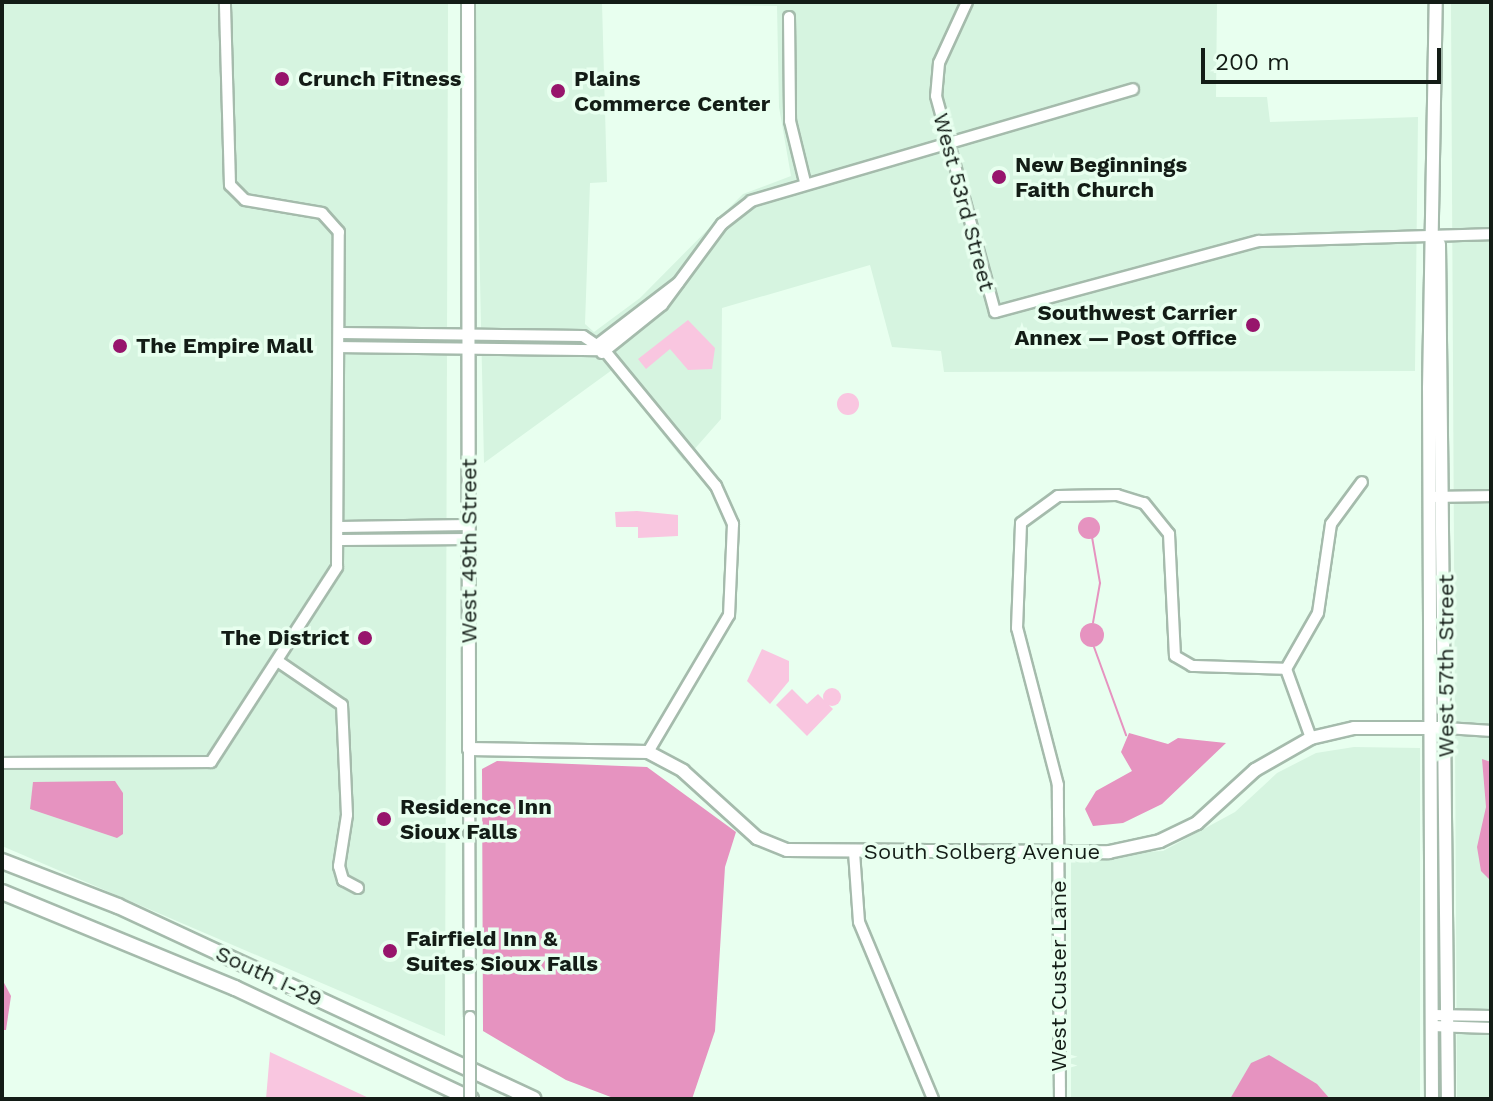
<!DOCTYPE html>
<meta charset="utf-8">
<style>
body{margin:0}
#map{position:relative;width:1493px;height:1101px;overflow:hidden;background:#e8ffef;font-family:"Work Sans",sans-serif}
div>[style]{position:absolute}
.built>*{inset:0;background:#d6f4e0}
.green>*{inset:0;background:#f9c6e0}
.round{border-radius:50%}
.water>*{inset:0;background:#e693c0}
.stream>*{height:2px;margin:-1px;padding:0 1px;transform-origin:1px;border-radius:1px;background:#e693c0}
.roads{filter:drop-shadow(2px 0 #a5bbac) drop-shadow(-2px 0 #a5bbac) drop-shadow(0 2px #a5bbac) drop-shadow(0 -2px #a5bbac)}
.minor>*{height:10px;margin:-5px;padding:0 5px;transform-origin:5px;border-radius:5px;background:#fff}
.major>*{height:12px;margin:-6px;padding:0 6px;transform-origin:6px;border-radius:6px;background:#fff}
.highway>*{height:14px;margin:-7px;padding:0 7px;transform-origin:7px;border-radius:7px;background:#fff}
.bridges{filter:drop-shadow(2px 0 #a5bbac) drop-shadow(-2px 0 #a5bbac) drop-shadow(0 2px #a5bbac) drop-shadow(0 -2px #a5bbac)}
.minor-bridge>*{height:10px;margin:-5px;padding:0 5px;transform-origin:5px;border-radius:5px;background:#fff}
.dots>*{width:22px;height:22px;translate:-50% -50%;box-sizing:border-box;border:4px solid #e8ffef;border-radius:50%}
span{translate:-50% -50%;white-space:nowrap;text-align:center;line-height:1.15;-webkit-text-stroke:7px #e8ffef;paint-order:stroke}
.poi-label{font-size:22px;color:#131c16;font-weight:700}
.left{translate:0 -50%;text-align:left}
.right{translate:-100% -50%;text-align:right}
.street-label{font-size:22px;color:#131c16}
.frame{position:absolute;inset:0;border:4px solid #131c16;pointer-events:none}
.scale{position:absolute;left:1201px;top:48px;width:240px;height:36px;box-sizing:border-box;border:4px solid #131c16;border-top:0;padding-left:10px;font-size:24px;line-height:28px;white-space:nowrap;color:#131c16;-webkit-text-stroke:6px #e8ffef;paint-order:stroke}
</style>
<div id="map">
<div class="built">
<i style="clip-path:polygon(2px 2px,448px 2px,445px 1036px,2px 846px)"></i>
<i style="clip-path:polygon(evenodd,474px 2px,1217px 2px,1216px 97px,1267px 97px,1270px 122px,1418px 117px,1415px 371px,944px 372px,941px 351px,892px 347px,870px 265px,722px 308px,721px 419px,684px 461px,612px 370px,484px 463px,474px 2px,602px 3px,777px 6px,779px 107px,791px 176px,743px 194px,640px 298px,594px 332px,585px 324px,590px 183px,607px 182px,602px 3px)"></i>
<i style="clip-path:polygon(1451px 2px,1491px 2px,1491px 1099px,1457px 1099px)"></i>
<i style="clip-path:polygon(1354px 747px,1420px 748px,1420px 1099px,1071px 1099px,1071px 856px,1163px 851px,1235px 812px,1277px 773px,1316px 753px)"></i>
</div>
<div class="green">
<i style="clip-path:polygon(688px 320px,715px 348px,712px 369px,688px 370px,670px 349px,646px 369px,638px 359px)"></i>
<i class="round" style="left:837px;top:393px;width:22px;height:22px"></i>
<i style="clip-path:polygon(637px 511px,678px 515px,678px 536px,638px 538px,638px 527px,616px 527px,615px 512px)"></i>
<i style="clip-path:polygon(762px 649px,789px 661px,789px 681px,770px 704px,747px 681px)"></i>
<i class="round" style="left:823px;top:688px;width:18px;height:18px"></i>
<i style="clip-path:polygon(792px 689px,807px 704px,818px 694px,833px 709px,807px 736px,776px 705px)"></i>
<i style="clip-path:polygon(270px 1052px,371px 1099px,266px 1099px)"></i>
</div>
<div class="water">
<i class="round" style="left:1078px;top:517px;width:22px;height:22px"></i>
<i class="round" style="left:1080px;top:623px;width:24px;height:24px"></i>
<i style="clip-path:polygon(1129px 733px,1168px 744px,1178px 738px,1226px 743px,1162px 804px,1123px 823px,1093px 826px,1085px 809px,1096px 791px,1132px 771px,1121px 752px)"></i>
<i style="clip-path:polygon(1482px 759px,1491px 762px,1491px 881px,1481px 871px,1477px 847px,1486px 807px)"></i>
<i style="clip-path:polygon(497px 761px,647px 767px,736px 832px,725px 867px,715px 1031px,692px 1099px,616px 1099px,566px 1080px,483px 1031px,482px 769px)"></i>
<i style="clip-path:polygon(115px 781px,123px 793px,123px 834px,117px 838px,30px 809px,33px 782px)"></i>
<i style="clip-path:polygon(2px 979px,11px 996px,6px 1030px,2px 1030px)"></i>
<i style="clip-path:polygon(1269px 1055px,1317px 1084px,1330px 1099px,1230px 1099px,1251px 1063px)"></i>
</div>
<div class="stream">
<i style="left:1092px;top:537px;width:47px;rotate:80.1deg"></i>
<i style="left:1100px;top:583px;width:40px;rotate:100deg"></i>
<i style="left:1094px;top:647px;width:94px;rotate:70deg"></i>
<i style="left:2px;top:797px;width:1px"></i>
</div>
<div class="roads">
<div class="minor">
<i style="left:967px;top:2px;width:67px;rotate:114.7deg"></i>
<i style="left:939px;top:63px;width:33px;rotate:95deg"></i>
<i style="left:936px;top:96px;width:224px;rotate:74.7deg"></i>
<i style="left:995px;top:312px;width:273px;rotate:-15.1deg"></i>
<i style="left:1259px;top:241px;width:232px;rotate:-1.7deg"></i>
<i style="left:789px;top:17px;width:104px;rotate:89.4deg"></i>
<i style="left:790px;top:121px;width:63px;rotate:76.2deg"></i>
<i style="left:340px;top:333px;width:243px;rotate:0.7deg"></i>
<i style="left:583px;top:336px;width:27px;rotate:34deg"></i>
<i style="left:605px;top:351px;width:175px;rotate:50.6deg"></i>
<i style="left:716px;top:486px;width:42px;rotate:65.9deg"></i>
<i style="left:733px;top:524px;width:91px;rotate:92.5deg"></i>
<i style="left:729px;top:615px;width:159px;rotate:120.6deg"></i>
<i style="left:340px;top:347px;width:257px;rotate:0.7deg"></i>
<i style="left:593px;top:348px;width:107px;rotate:-37.4deg"></i>
<i style="left:602px;top:353px;width:77px;rotate:-38.7deg"></i>
<i style="left:662px;top:305px;width:101px;rotate:-53.5deg"></i>
<i style="left:722px;top:224px;width:37px;rotate:-38deg"></i>
<i style="left:751px;top:201px;width:398px;rotate:-16.3deg"></i>
<i style="left:1435px;top:497px;width:56px;rotate:-1deg"></i>
<i style="left:340px;top:527px;width:129px;rotate:-0.9deg"></i>
<i style="left:340px;top:540px;width:130px;rotate:-0.4deg"></i>
<i style="left:279px;top:662px;width:76px;rotate:34.3deg"></i>
<i style="left:342px;top:705px;width:110px;rotate:87.4deg"></i>
<i style="left:347px;top:815px;width:52px;rotate:98.9deg"></i>
<i style="left:339px;top:866px;width:15px;rotate:74deg"></i>
<i style="left:343px;top:880px;width:17px;rotate:28deg"></i>
<i style="left:1286px;top:669px;width:64px;rotate:-60.3deg"></i>
<i style="left:1318px;top:613px;width:90px;rotate:-81.7deg"></i>
<i style="left:1331px;top:524px;width:52px;rotate:-53.6deg"></i>
<i style="left:1286px;top:669px;width:73px;rotate:70.1deg"></i>
<i style="left:1447px;top:728px;width:44px;rotate:3.9deg"></i>
<i style="left:469px;top:749px;width:268px;rotate:89.8deg"></i>
<i style="left:2px;top:763px;width:209px;rotate:-0.3deg"></i>
<i style="left:211px;top:762px;width:232px;rotate:-57.1deg"></i>
<i style="left:337px;top:567px;width:335px;rotate:-89.7deg"></i>
<i style="left:339px;top:232px;width:25px;rotate:-132deg"></i>
<i style="left:322px;top:213px;width:78px;rotate:-170.4deg"></i>
<i style="left:245px;top:200px;width:21px;rotate:-135deg"></i>
<i style="left:230px;top:185px;width:183px;rotate:-91.6deg"></i>
<i style="left:854px;top:852px;width:70px;rotate:85.9deg"></i>
<i style="left:859px;top:922px;width:192px;rotate:67.3deg"></i>
<i style="left:1432px;top:1015px;width:59px;rotate:1deg"></i>
<i style="left:1432px;top:1026px;width:59px;rotate:1.9deg"></i>
<i style="left:1060px;top:1099px;width:314px;rotate:-90.4deg"></i>
<i style="left:1058px;top:785px;width:162px;rotate:-104.6deg"></i>
<i style="left:1017px;top:628px;width:105px;rotate:-87.8deg"></i>
<i style="left:1021px;top:523px;width:46px;rotate:-36.1deg"></i>
<i style="left:1058px;top:496px;width:59px;rotate:-1deg"></i>
<i style="left:1117px;top:495px;width:28px;rotate:17deg"></i>
<i style="left:1144px;top:503px;width:40px;rotate:51deg"></i>
<i style="left:1169px;top:534px;width:122px;rotate:87.2deg"></i>
<i style="left:1175px;top:656px;width:20px;rotate:30deg"></i>
<i style="left:1192px;top:666px;width:94px;rotate:1.8deg"></i>
</div>
<div class="major">
<i style="left:468px;top:2px;width:747px;rotate:89.92deg"></i>
<i style="left:469px;top:749px;width:179px;rotate:1deg"></i>
<i style="left:648px;top:752px;width:40px;rotate:28deg"></i>
<i style="left:683px;top:771px;width:100px;rotate:42.2deg"></i>
<i style="left:757px;top:838px;width:32px;rotate:22deg"></i>
<i style="left:787px;top:850px;width:322px;rotate:0.4deg"></i>
<i style="left:1109px;top:852px;width:52px;rotate:-12.2deg"></i>
<i style="left:1160px;top:841px;width:41px;rotate:-25.9deg"></i>
<i style="left:1197px;top:823px;width:79px;rotate:-42.4deg"></i>
<i style="left:1255px;top:770px;width:64px;rotate:-29.7deg"></i>
<i style="left:1311px;top:738px;width:44px;rotate:-13.1deg"></i>
<i style="left:1354px;top:728px;width:93px"></i>
<i style="left:1439px;top:244px;width:855px;rotate:89.4deg"></i>
<i style="left:1432px;top:1099px;width:711px;rotate:-90.24deg"></i>
<i style="left:1429px;top:388px;width:386px;rotate:-89deg"></i>
</div>
<div class="highway">
<i style="left:2px;top:861px;width:124px;rotate:21.2deg"></i>
<i style="left:118px;top:906px;width:458px;rotate:24.9deg"></i>
<i style="left:2px;top:892px;width:252px;rotate:22.4deg"></i>
<i style="left:235px;top:988px;width:261px;rotate:25.2deg"></i>
</div>
</div>
<div class="bridges">
<div class="minor-bridge">
<i style="left:470px;top:1099px;width:82px;rotate:-90deg"></i>
</div>
</div>
<div class="dots">
<i style="left:282px;top:79px;background:#97156c"></i>
<i style="left:558px;top:91px;background:#97156c"></i>
<i style="left:999px;top:177px;background:#97156c"></i>
<i style="left:1253px;top:325px;background:#97156c"></i>
<i style="left:120px;top:346px;background:#97156c"></i>
<i style="left:365px;top:638px;background:#97156c"></i>
<i style="left:384px;top:819px;background:#97156c"></i>
<i style="left:390px;top:951px;background:#97156c"></i>
</div>
<div class="poi-label">
<span class="left" style="left:574px;top:91px">Plains<br>Commerce Center</span>
<span class="left" style="left:298px;top:79px">Crunch Fitness</span>
<span class="left" style="left:1015px;top:177px">New Beginnings<br>Faith Church</span>
<span class="right" style="left:1237px;top:325px">Southwest Carrier<br>Annex — Post Office</span>
<span class="left" style="left:136px;top:346px">The Empire Mall</span>
<span class="right" style="left:349px;top:638px">The District</span>
<span class="left" style="left:400px;top:819px">Residence Inn<br>Sioux Falls</span>
<span class="left" style="left:406px;top:951px">Fairfield Inn &amp;<br>Suites Sioux Falls</span>
</div>
<div class="street-label">
<span style="left:964px;top:202px;rotate:75deg">West 53rd Street</span>
<span style="left:469px;top:551px;rotate:-90deg">West 49th Street</span>
<span style="left:1446px;top:666px;rotate:-90deg">West 57th Street</span>
<span style="left:982px;top:852px">South Solberg Avenue</span>
<span style="left:269px;top:976px;rotate:25deg">South I-29</span>
<span style="left:1059px;top:976px;rotate:-90deg">West Custer Lane</span>
</div>
<div class="frame"></div>
<div class="scale">200 m</div>
</div>
